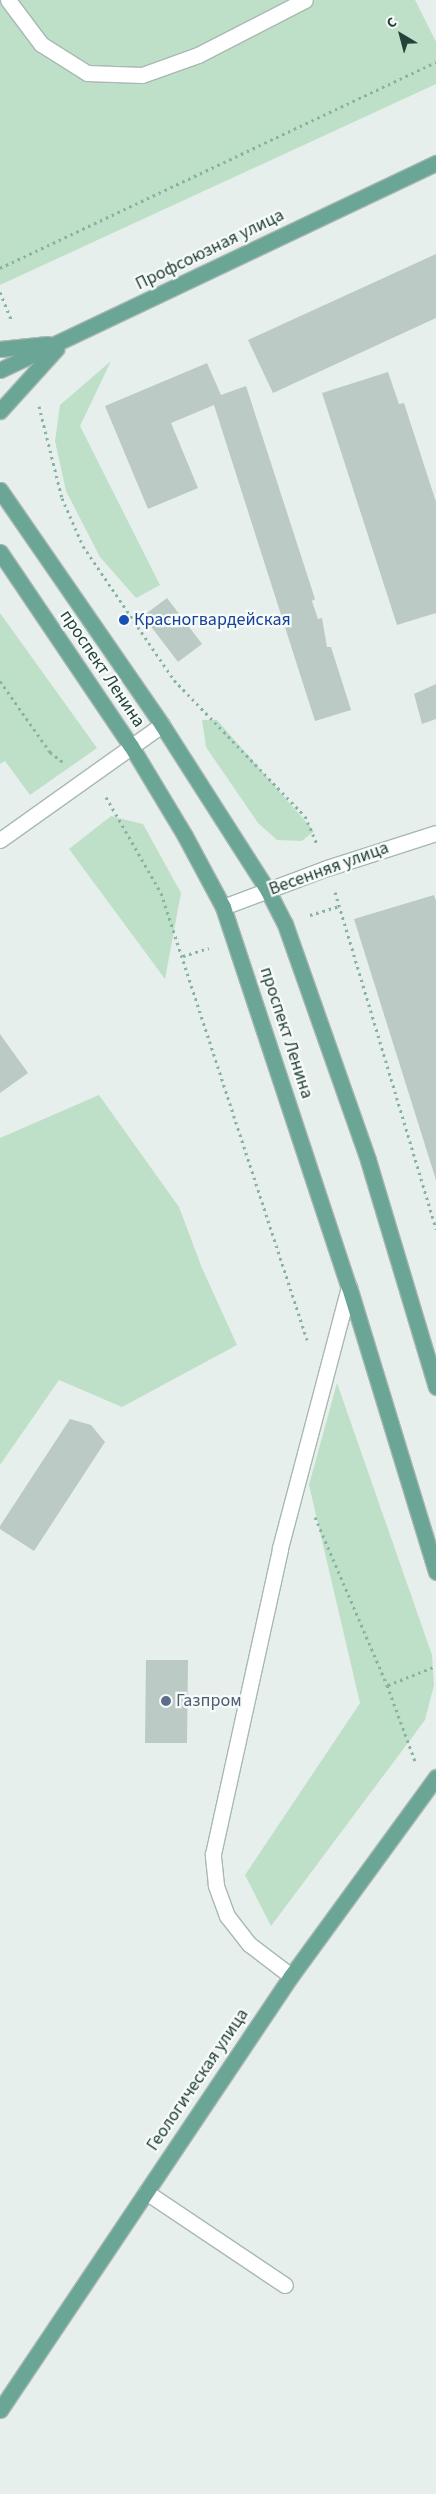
<!DOCTYPE html>
<meta charset="utf-8">
<style>
body{margin:0}
#map{position:relative;width:436px;height:2494px;overflow:hidden;background:#e6efeb;font-family:"Source Sans 3",sans-serif}
div>[style]{position:absolute}
.green>*{inset:0;background:#bfe0c8}
.building>*{inset:0;background:#bbcac4}
.path>*{height:3px;margin-top:-1.5px;transform-origin:0;background:repeating-linear-gradient(90deg,#86b3a5 0 2.5px,transparent 0 6.5px)}
.roads{filter:drop-shadow(1px 0 #a8b8b2) drop-shadow(-1px 0 #a8b8b2) drop-shadow(0 1px #a8b8b2) drop-shadow(0 -1px #a8b8b2)}
.minor>*{height:15px;margin:-7.5px;padding:0 7.5px;transform-origin:7.5px;border-radius:7.5px;background:#fff}
.major>*{height:15px;margin:-7.5px;padding:0 7.5px;transform-origin:7.5px;border-radius:7.5px;background:#6aa596}
.dots>*{width:14px;height:14px;translate:-50% -50%;box-sizing:border-box;border:2px solid #f7fbf9;border-radius:50%}
span{translate:-50% -50%;white-space:nowrap;text-align:center;line-height:1.15;-webkit-text-stroke:4.5px #f7fbf9;paint-order:stroke}
.street-label{font-size:18px;color:#24423a}
.transit-label{font-size:18px;color:#164399}
.left{translate:0 -50%;text-align:left}
.service-label{font-size:18px;color:#4e5e75}
.north{position:absolute;left:376px;top:10px;width:50px;height:50px;-webkit-text-stroke:4px #f7fbf9;paint-order:stroke;rotate:323deg;font-size:14px;font-weight:700;line-height:20px;text-align:center;color:#24423a}
.north::after{content:'';display:block;margin:auto;width:18px;height:22px;background:#24423a;clip-path:polygon(50% 0,100% 100%,50% 72%,0 100%)}
</style>
<div id="map">
<div class="green">
<i style="clip-path:polygon(0 0,415px 0,436px 42px,436px 84px,0 285px)"></i>
<i style="clip-path:polygon(111px 361px,80px 426px,160px 585px,136px 598px,100px 557px,66px 491px,55px 441px,60px 405px)"></i>
<i style="clip-path:polygon(0 613px,97px 748px,30px 795px,5px 761px,0 764px)"></i>
<i style="clip-path:polygon(202px 720px,217px 720px,314px 831px,302px 841px,277px 840px,258px 823px,206px 747px)"></i>
<i style="clip-path:polygon(111px 816px,143px 824px,181px 893px,165px 979px,69px 849px)"></i>
<i style="clip-path:polygon(99px 1095px,179px 1207px,202px 1268px,237px 1345px,122px 1407px,59px 1380px,0 1465px,0 1138px)"></i>
<i style="clip-path:polygon(337px 1383px,432px 1655px,434px 1685px,425px 1720px,271px 1926px,245px 1875px,360px 1703px,309px 1485px)"></i>
</div>
<div class="building">
<i style="clip-path:polygon(436px 254px,436px 318px,273px 393px,248px 340px)"></i>
<i style="clip-path:polygon(207px 363px,221px 395px,246px 386px,315px 599px,312px 601px,318px 619px,322px 618px,327px 647px,331px 647px,351px 710px,315px 721px,214px 405px,171px 423px,198px 488px,148px 509px,105px 406px)"></i>
<i style="clip-path:polygon(388px 372px,399px 404px,404px 403px,436px 502px,436px 613px,397px 625px,322px 393px)"></i>
<i style="clip-path:polygon(167px 598px,202px 644px,178px 662px,143px 616px)"></i>
<i style="clip-path:polygon(436px 684px,436px 719px,422px 724px,414px 694px)"></i>
<i style="clip-path:polygon(434px 895px,436px 901px,436px 1180px,354px 919px)"></i>
<i style="clip-path:polygon(0 1034px,28px 1073px,0 1093px)"></i>
<i style="clip-path:polygon(70px 1419px,91px 1425px,105px 1442px,34px 1551px,0 1529px,0 1526px)"></i>
<i style="clip-path:polygon(146px 1660px,188px 1660px,187px 1743px,145px 1743px)"></i>
</div>
<div class="path">
<i style="left:0;top:268px;width:482px;rotate:-25.3deg"></i>
<i style="left:0;top:292px;width:32px;rotate:68deg"></i>
<i style="left:39px;top:406px;width:95px;rotate:76deg"></i>
<i style="left:62px;top:498px;width:52px;rotate:66.4deg"></i>
<i style="left:83px;top:546px;width:162px;rotate:55.8deg"></i>
<i style="left:174px;top:680px;width:189px;rotate:46.1deg"></i>
<i style="left:305px;top:816px;width:30px;rotate:67deg"></i>
<i style="left:0;top:681px;width:87px;rotate:54.8deg"></i>
<i style="left:50px;top:752px;width:18px;rotate:38deg"></i>
<i style="left:106px;top:797px;width:111px;rotate:60.2deg"></i>
<i style="left:161px;top:893px;width:470px;rotate:71.9deg"></i>
<i style="left:335px;top:892px;width:352px;rotate:73.3deg"></i>
<i style="left:310px;top:915px;width:30px;rotate:-17deg"></i>
<i style="left:183px;top:956px;width:27px;rotate:-17deg"></i>
<i style="left:315px;top:1517px;width:183px;rotate:66.8deg"></i>
<i style="left:387px;top:1685px;width:81px;rotate:69.8deg"></i>
<i style="left:388px;top:1685px;width:52px;rotate:-21.6deg"></i>
</div>
<div class="roads">
<div class="minor">
<i style="left:8px;top:0;width:55px;rotate:53.1deg"></i>
<i style="left:41px;top:44px;width:54px;rotate:32.2deg"></i>
<i style="left:87px;top:73px;width:55px;rotate:2.1deg"></i>
<i style="left:142px;top:75px;width:59px;rotate:-19.7deg"></i>
<i style="left:198px;top:55px;width:120px;rotate:-27.2deg"></i>
<i style="left:0;top:840px;width:199px;rotate:-35.4deg"></i>
<i style="left:223px;top:907px;width:111px;rotate:-20.6deg"></i>
<i style="left:327px;top:868px;width:114px;rotate:-17.8deg"></i>
<i style="left:291px;top:1976px;width:53px;rotate:-142.7deg"></i>
<i style="left:249px;top:1944px;width:36px;rotate:-128deg"></i>
<i style="left:227px;top:1916px;width:33px;rotate:-110deg"></i>
<i style="left:216px;top:1885px;width:31px;rotate:-96deg"></i>
<i style="left:213px;top:1854px;width:313px;rotate:-77.6deg"></i>
<i style="left:280px;top:1548px;width:270px;rotate:-75.2deg"></i>
<i style="left:146px;top:2192px;width:167px;rotate:33.8deg"></i>
</div>
<div class="major">
<i style="left:0;top:349px;width:48px;rotate:-5.9deg"></i>
<i style="left:0;top:370px;width:483px;rotate:-25.4deg"></i>
<i style="left:0;top:411px;width:84px;rotate:-47.9deg"></i>
<i style="left:0;top:490px;width:285px;rotate:55.4deg"></i>
<i style="left:162px;top:725px;width:197px;rotate:57.4deg"></i>
<i style="left:268px;top:891px;width:37px;rotate:63deg"></i>
<i style="left:285px;top:924px;width:250px;rotate:70.6deg"></i>
<i style="left:368px;top:1160px;width:237px;rotate:73.3deg"></i>
<i style="left:0;top:552px;width:234px;rotate:56deg"></i>
<i style="left:131px;top:746px;width:105px;rotate:59deg"></i>
<i style="left:185px;top:836px;width:81px;rotate:61.8deg"></i>
<i style="left:223px;top:907px;width:400px;rotate:71.7deg"></i>
<i style="left:349px;top:1287px;width:298px;rotate:73deg"></i>
<i style="left:0;top:2410px;width:523px;rotate:-56.16deg"></i>
<i style="left:291px;top:1976px;width:246px;rotate:-53.9deg"></i>
</div>
</div>
<div class="dots">
<i style="left:124px;top:620px;background:#1a4fb4"></i>
<i style="left:166px;top:1701px;background:#5c6f8a"></i>
</div>
<div class="street-label">
<span style="left:210px;top:250px;rotate:-26deg">Профсоюзная улица</span>
<span style="left:102px;top:669px;rotate:56deg">проспект Ленина</span>
<span style="left:329px;top:869px;rotate:-20deg">Весенняя улица</span>
<span style="left:286px;top:1033px;rotate:72deg">проспект Ленина</span>
<span style="left:198px;top:2080px;rotate:-56deg">Геологическая улица</span>
</div>
<div class="transit-label">
<span class="left" style="left:134px;top:620px">Красногвардейская</span>
</div>
<div class="service-label">
<span class="left" style="left:176px;top:1701px">Газпром</span>
</div>
<div class="north">С</div>
</div>
